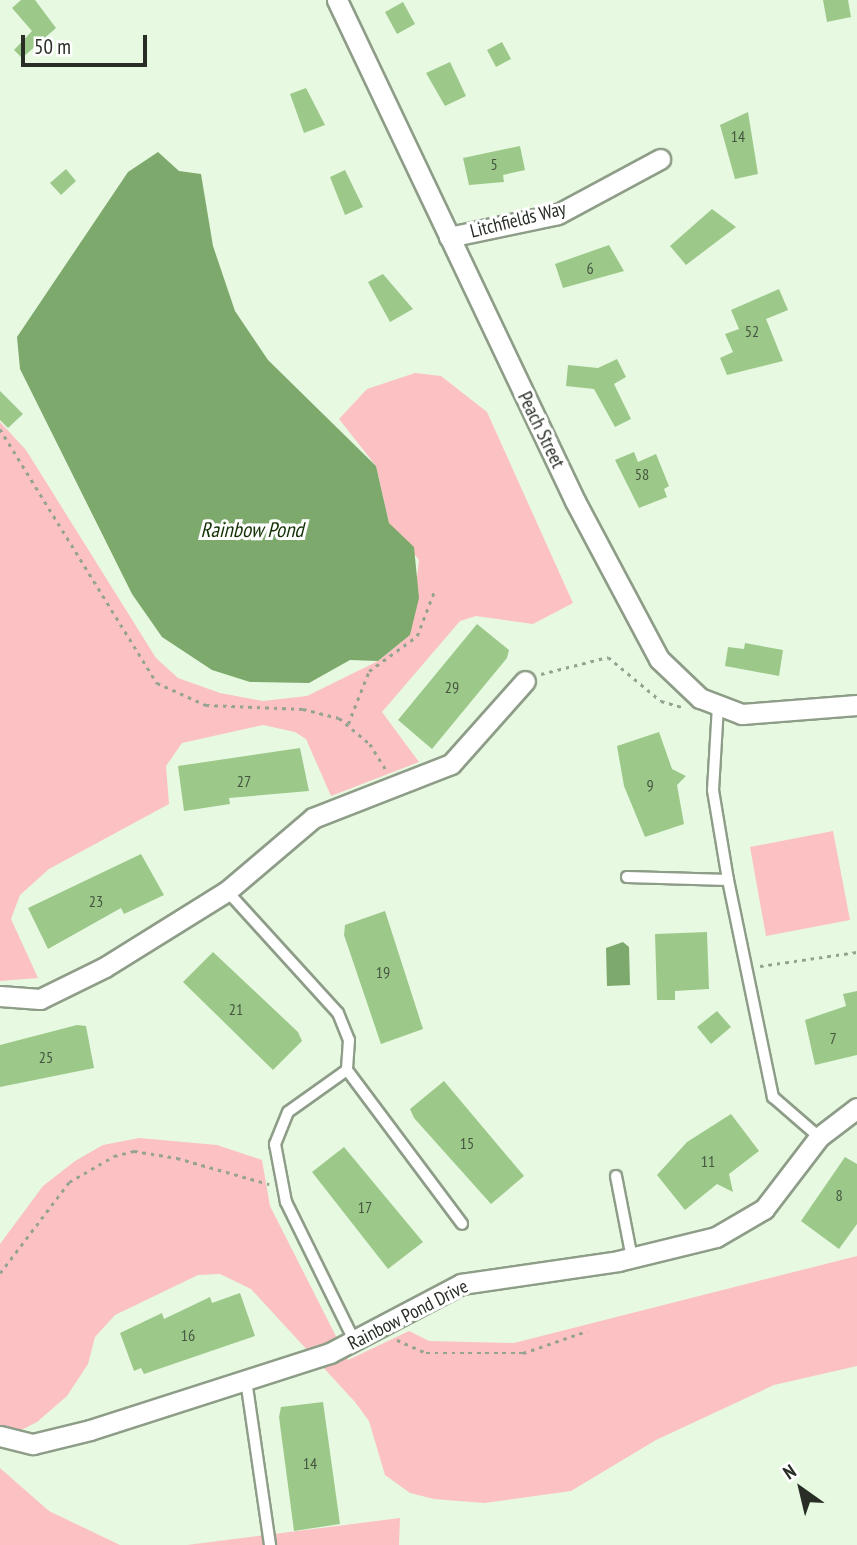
<!DOCTYPE html>
<style>
body{margin:0}
#map{position:relative;width:857px;height:1545px;overflow:hidden;background:#e8f9e2;font-family:"PT Sans Narrow",sans-serif}
div>[style]{position:absolute}
.green>*{inset:0;background:#fbc1c3}
.water>*{inset:0;background:#7da96c}
.building>*{inset:0;background:#9cc98a}
.path>*{height:2.5px;margin-top:-1.25px;transform-origin:0;background:repeating-linear-gradient(90deg,#97a392 0 3.5px,transparent 0 8.5px)}
.roads{filter:drop-shadow(2px 0 #8e9d88) drop-shadow(-2px 0 #8e9d88) drop-shadow(0 2px #8e9d88) drop-shadow(0 -2px #8e9d88)}
.lane>*{height:10px;margin:-5px;padding:0 5px;transform-origin:5px;border-radius:5px;background:#fff}
.street>*{height:19px;margin:-9.5px;padding:0 9.5px;transform-origin:9.5px;border-radius:9.5px;background:#fff}
span{translate:-50% -50%;white-space:nowrap;text-align:center;line-height:1.15;-webkit-text-stroke:6px #fff;paint-order:stroke}
.number-label{font-size:16px;color:#45553f}
.number-label span{-webkit-text-stroke-width:0}
.street-label{font-size:19px;color:#282e26}
.water-label{font-size:21px;color:#153206;font-style:italic}
.north{position:absolute;left:766px;top:1454px;width:70px;height:70px;-webkit-text-stroke:5px #fff;paint-order:stroke;rotate:326deg;font-size:19px;font-weight:700;line-height:28px;text-align:center;color:#282e26}
.north::after{content:'';display:block;margin:auto;width:24px;height:32px;background:#282e26;clip-path:polygon(50% 0,100% 100%,50% 72%,0 100%)}
.scale{position:absolute;left:21px;top:35px;width:126px;height:32px;box-sizing:border-box;border:4px solid #282e26;border-top:0;padding-left:9px;font-size:21px;line-height:24px;white-space:nowrap;color:#282e26;-webkit-text-stroke:5px #fff;paint-order:stroke}
</style>
<div id="map">
<div class="green">
<i style="clip-path:polygon(415px 373px,441px 376px,487px 412px,573px 603px,533px 624px,476px 616px,460px 621px,382px 712px,419px 762px,331px 796px,306px 739px,295px 732px,263px 725px,182px 743px,166px 766px,169px 804px,49px 869px,20px 895px,11px 919px,38px 978px,0 981px,0 422px,26px 450px,156px 658px,178px 678px,220px 693px,263px 701px,307px 696px,378px 661px,410px 635px,419px 560px,389px 523px,376px 466px,339px 419px,367px 389px)"></i>
<i style="clip-path:polygon(833px 831px,850px 920px,766px 936px,750px 847px)"></i>
<i style="clip-path:polygon(139px 1138px,217px 1145px,262px 1160px,270px 1206px,348px 1360px,409px 1331px,429px 1341px,514px 1343px,857px 1256px,857px 1366px,774px 1385px,656px 1440px,571px 1491px,484px 1503px,434px 1499px,410px 1493px,385px 1475px,369px 1421px,355px 1402px,251px 1289px,220px 1274px,198px 1275px,115px 1315px,95px 1337px,88px 1364px,67px 1396px,37px 1422px,0 1441px,0 1244px,43px 1186px,75px 1161px,103px 1145px)"></i>
<i style="clip-path:polygon(0 1468px,49px 1511px,120px 1545px,0 1545px)"></i>
<i style="clip-path:polygon(400px 1518px,399px 1545px,187px 1545px)"></i>
</div>
<div class="water">
<i style="clip-path:polygon(158px 152px,179px 171px,201px 174px,213px 246px,235px 311px,268px 360px,376px 466px,389px 523px,414px 547px,419px 598px,410px 635px,378px 661px,350px 660px,309px 683px,250px 682px,212px 670px,162px 637px,132px 594px,20px 369px,17px 337px,128px 172px)"></i>
<i style="clip-path:polygon(623px 942px,629px 947px,630px 985px,607px 986px,606px 948px)"></i>
</div>
<div class="building">
<i style="clip-path:polygon(21px 0,35px 0,56px 28px,22px 58px,14px 50px,32px 31px,12px 8px)"></i>
<i style="clip-path:polygon(823px 0,848px 0,851px 17px,827px 22px)"></i>
<i style="clip-path:polygon(403px 2px,415px 24px,397px 34px,385px 12px)"></i>
<i style="clip-path:polygon(502px 42px,511px 59px,496px 67px,487px 50px)"></i>
<i style="clip-path:polygon(450px 62px,466px 96px,445px 106px,426px 73px)"></i>
<i style="clip-path:polygon(306px 88px,325px 125px,304px 133px,290px 94px)"></i>
<i style="clip-path:polygon(748px 112px,758px 174px,735px 179px,720px 125px)"></i>
<i style="clip-path:polygon(520px 146px,525px 170px,503px 175px,504px 182px,469px 185px,463px 158px)"></i>
<i style="clip-path:polygon(66px 169px,76px 181px,61px 195px,50px 183px)"></i>
<i style="clip-path:polygon(345px 170px,363px 207px,345px 215px,330px 177px)"></i>
<i style="clip-path:polygon(712px 209px,736px 227px,686px 265px,670px 246px)"></i>
<i style="clip-path:polygon(609px 245px,624px 271px,563px 288px,555px 264px)"></i>
<i style="clip-path:polygon(383px 274px,413px 309px,390px 322px,368px 282px)"></i>
<i style="clip-path:polygon(779px 289px,788px 310px,766px 319px,783px 361px,727px 375px,720px 358px,733px 352px,725px 334px,739px 329px,731px 310px)"></i>
<i style="clip-path:polygon(617px 359px,626px 377px,614px 384px,631px 419px,615px 427px,594px 389px,566px 386px,568px 365px,598px 368px)"></i>
<i style="clip-path:polygon(0 391px,23px 414px,8px 428px,0 420px)"></i>
<i style="clip-path:polygon(634px 452px,638px 462px,656px 454px,669px 486px,664px 489px,667px 497px,639px 508px,615px 460px)"></i>
<i style="clip-path:polygon(477px 624px,509px 650px,507px 658px,432px 749px,398px 720px)"></i>
<i style="clip-path:polygon(745px 643px,783px 650px,779px 676px,725px 666px,728px 647px,744px 649px)"></i>
<i style="clip-path:polygon(659px 732px,672px 769px,686px 776px,677px 785px,684px 824px,645px 837px,624px 786px,617px 746px)"></i>
<i style="clip-path:polygon(300px 748px,309px 791px,229px 798px,230px 804px,184px 811px,178px 766px)"></i>
<i style="clip-path:polygon(141px 854px,164px 895px,124px 914px,121px 908px,48px 949px,28px 908px)"></i>
<i style="clip-path:polygon(385px 911px,423px 1029px,381px 1044px,344px 935px,345px 925px)"></i>
<i style="clip-path:polygon(707px 932px,709px 989px,675px 991px,675px 1000px,657px 1000px,655px 934px)"></i>
<i style="clip-path:polygon(213px 952px,298px 1032px,302px 1041px,273px 1070px,183px 982px)"></i>
<i style="clip-path:polygon(857px 991px,857px 1055px,815px 1065px,805px 1020px,846px 1006px,843px 994px)"></i>
<i style="clip-path:polygon(717px 1011px,731px 1027px,711px 1044px,697px 1027px)"></i>
<i style="clip-path:polygon(77px 1025px,86px 1026px,94px 1068px,0 1087px,0 1045px)"></i>
<i style="clip-path:polygon(444px 1081px,524px 1176px,491px 1204px,414px 1118px,410px 1109px)"></i>
<i style="clip-path:polygon(731px 1114px,759px 1151px,729px 1174px,733px 1192px,717px 1184px,685px 1210px,657px 1175px,687px 1142px)"></i>
<i style="clip-path:polygon(344px 1147px,423px 1242px,388px 1269px,312px 1172px)"></i>
<i style="clip-path:polygon(845px 1157px,857px 1164px,857px 1224px,839px 1249px,801px 1221px)"></i>
<i style="clip-path:polygon(240px 1293px,255px 1336px,144px 1374px,141px 1368px,134px 1371px,120px 1333px,162px 1313px,164px 1319px,210px 1297px,212px 1303px)"></i>
<i style="clip-path:polygon(323px 1402px,340px 1524px,294px 1531px,279px 1417px,281px 1407px)"></i>
</div>
<div class="path">
<i style="left:0;top:429px;width:299px;rotate:58.3deg"></i>
<i style="left:157px;top:683px;width:54px;rotate:24.2deg"></i>
<i style="left:206px;top:705px;width:97px;rotate:2.4deg"></i>
<i style="left:303px;top:709px;width:37px;rotate:14deg"></i>
<i style="left:339px;top:718px;width:40px;rotate:40deg"></i>
<i style="left:370px;top:744px;width:31px;rotate:58deg"></i>
<i style="left:541px;top:674px;width:69px;rotate:-14.2deg"></i>
<i style="left:608px;top:657px;width:69px;rotate:39.7deg"></i>
<i style="left:661px;top:701px;width:25px;rotate:16deg"></i>
<i style="left:348px;top:724px;width:57px;rotate:-68.4deg"></i>
<i style="left:369px;top:671px;width:59px;rotate:-36.1deg"></i>
<i style="left:417px;top:636px;width:47px;rotate:-68.9deg"></i>
<i style="left:760px;top:966px;width:98px;rotate:-8.2deg"></i>
<i style="left:0;top:1273px;width:114px;rotate:-52.8deg"></i>
<i style="left:69px;top:1182px;width:52px;rotate:-30deg"></i>
<i style="left:114px;top:1156px;width:21px;rotate:-14deg"></i>
<i style="left:134px;top:1151px;width:44px;rotate:9.2deg"></i>
<i style="left:177px;top:1158px;width:96px;rotate:15.8deg"></i>
<i style="left:397px;top:1340px;width:32px;rotate:24deg"></i>
<i style="left:426px;top:1353px;width:97px"></i>
<i style="left:523px;top:1353px;width:68px;rotate:-19deg"></i>
</div>
<div class="roads">
<div class="lane">
<i style="left:627px;top:877px;width:101px;rotate:1.7deg"></i>
<i style="left:728px;top:880px;width:91px;rotate:-99.5deg"></i>
<i style="left:713px;top:790px;width:84px;rotate:-86.6deg"></i>
<i style="left:728px;top:880px;width:222px;rotate:78.3deg"></i>
<i style="left:773px;top:1097px;width:61px;rotate:41deg"></i>
<i style="left:227px;top:891px;width:165px;rotate:47.7deg"></i>
<i style="left:338px;top:1013px;width:29px;rotate:68deg"></i>
<i style="left:349px;top:1040px;width:30px;rotate:94deg"></i>
<i style="left:347px;top:1070px;width:192px;rotate:53.2deg"></i>
<i style="left:347px;top:1070px;width:72px;rotate:144.6deg"></i>
<i style="left:288px;top:1112px;width:35px;rotate:112deg"></i>
<i style="left:275px;top:1144px;width:59px;rotate:79.3deg"></i>
<i style="left:286px;top:1202px;width:156px;rotate:63.8deg"></i>
<i style="left:616px;top:1176px;width:84px;rotate:79deg"></i>
<i style="left:246px;top:1380px;width:167px;rotate:81.7deg"></i>
</div>
<div class="street">
<i style="left:337px;top:0;width:555px;rotate:64.59deg"></i>
<i style="left:575px;top:501px;width:179px;rotate:62deg"></i>
<i style="left:659px;top:659px;width:57px;rotate:43.6deg"></i>
<i style="left:700px;top:698px;width:45px;rotate:20.9deg"></i>
<i style="left:742px;top:714px;width:115px;rotate:-4.5deg"></i>
<i style="left:449px;top:237px;width:111px;rotate:-11.9deg"></i>
<i style="left:558px;top:214px;width:116px;rotate:-28.3deg"></i>
<i style="left:0;top:996px;width:40px;rotate:4.3deg"></i>
<i style="left:40px;top:999px;width:72px;rotate:-26.2deg"></i>
<i style="left:105px;top:967px;width:144px;rotate:-31.9deg"></i>
<i style="left:227px;top:891px;width:113px;rotate:-40.3deg"></i>
<i style="left:313px;top:818px;width:148px;rotate:-21.4deg"></i>
<i style="left:451px;top:764px;width:111px;rotate:-48.3deg"></i>
<i style="left:0;top:1436px;width:34px;rotate:14deg"></i>
<i style="left:33px;top:1444px;width:59px;rotate:-13.8deg"></i>
<i style="left:90px;top:1430px;width:252px;rotate:-17.8deg"></i>
<i style="left:330px;top:1353px;width:148px;rotate:-27.8deg"></i>
<i style="left:461px;top:1284px;width:159px;rotate:-8.3deg"></i>
<i style="left:618px;top:1261px;width:101px;rotate:-13.8deg"></i>
<i style="left:716px;top:1237px;width:56px;rotate:-30.3deg"></i>
<i style="left:764px;top:1209px;width:91px;rotate:-52.6deg"></i>
<i style="left:819px;top:1137px;width:48px;rotate:-37.3deg"></i>
</div>
</div>
<div class="number-label">
<span style="left:738px;top:136px">14</span>
<span style="left:494px;top:164px">5</span>
<span style="left:590px;top:268px">6</span>
<span style="left:752px;top:331px">52</span>
<span style="left:642px;top:474px">58</span>
<span style="left:452px;top:687px">29</span>
<span style="left:244px;top:781px">27</span>
<span style="left:650px;top:785px">9</span>
<span style="left:96px;top:901px">23</span>
<span style="left:383px;top:972px">19</span>
<span style="left:236px;top:1009px">21</span>
<span style="left:833px;top:1038px">7</span>
<span style="left:46px;top:1057px">25</span>
<span style="left:467px;top:1143px">15</span>
<span style="left:708px;top:1161px">11</span>
<span style="left:839px;top:1195px">8</span>
<span style="left:365px;top:1207px">17</span>
<span style="left:188px;top:1335px">16</span>
<span style="left:310px;top:1463px">14</span>
</div>
<div class="street-label">
<span style="left:518px;top:220px;rotate:-14deg">Litchfields Way</span>
<span style="left:541px;top:430px;rotate:64deg">Peach Street</span>
<span style="left:408px;top:1315px;rotate:-27deg">Rainbow Pond Drive</span>
</div>
<div class="water-label">
<span style="left:252px;top:530px">Rainbow Pond</span>
</div>
<div class="north">N</div>
<div class="scale">50 m</div>
</div>
